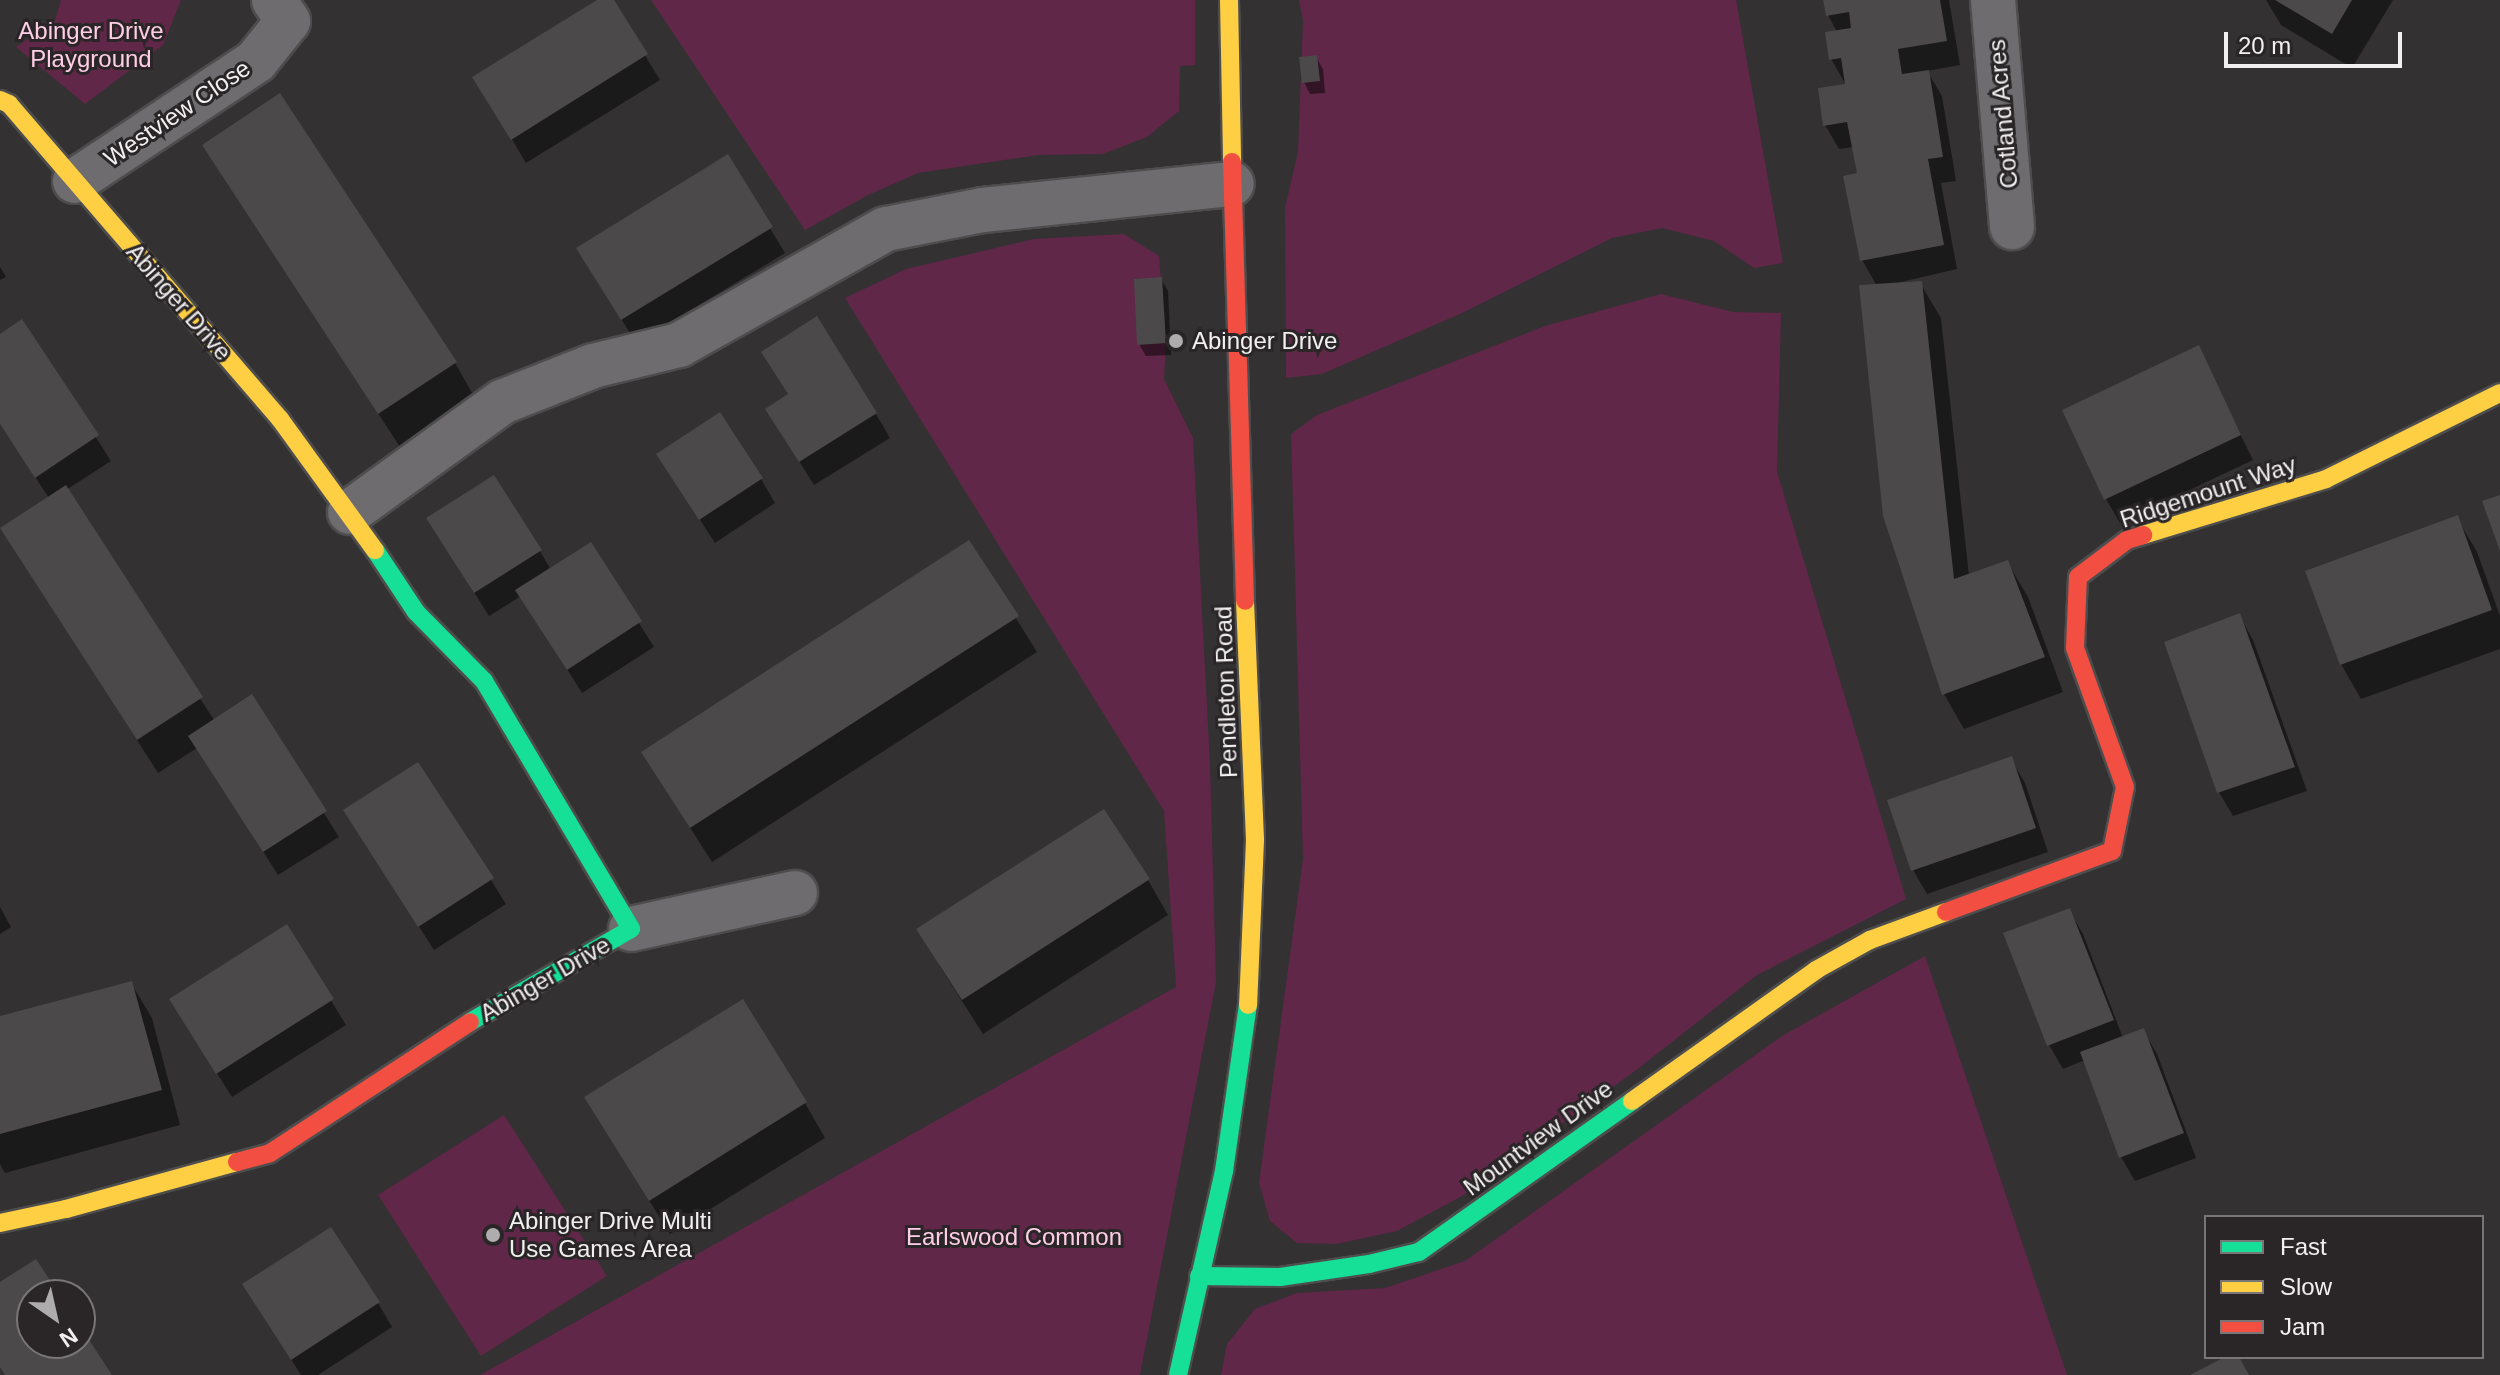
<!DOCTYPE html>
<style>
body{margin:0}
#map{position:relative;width:2500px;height:1375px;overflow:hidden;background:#333132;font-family:Helvetica,sans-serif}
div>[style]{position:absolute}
.green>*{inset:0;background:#602748}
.shadow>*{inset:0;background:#0007}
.building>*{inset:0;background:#4b494a}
.roads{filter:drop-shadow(2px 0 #4e4d4d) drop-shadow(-2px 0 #4e4d4d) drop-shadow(0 2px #4e4d4d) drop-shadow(0 -2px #4e4d4d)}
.street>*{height:44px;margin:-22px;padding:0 22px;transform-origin:22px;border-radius:22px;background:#6e6c6e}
.fast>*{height:18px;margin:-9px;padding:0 9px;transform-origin:9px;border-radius:9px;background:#16e098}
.slow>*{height:18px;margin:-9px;padding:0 9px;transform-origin:9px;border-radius:9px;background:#ffcf43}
.jam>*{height:18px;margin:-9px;padding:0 9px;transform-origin:9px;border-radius:9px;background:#f24e42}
.dots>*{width:22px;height:22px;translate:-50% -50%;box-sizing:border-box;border:4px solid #2a2628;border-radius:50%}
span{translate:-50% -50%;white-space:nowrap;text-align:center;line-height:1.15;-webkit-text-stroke:6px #2a2628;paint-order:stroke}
.park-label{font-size:24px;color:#ffcee6}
.street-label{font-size:24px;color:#f2eff0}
.poi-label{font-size:24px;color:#f2eff0}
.left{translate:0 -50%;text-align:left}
.legend{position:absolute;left:2204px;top:1215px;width:280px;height:144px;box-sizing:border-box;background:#2a2628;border:2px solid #7a7678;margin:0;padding:10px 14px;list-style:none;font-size:24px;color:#f2eff0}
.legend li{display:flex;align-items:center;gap:16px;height:40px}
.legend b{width:40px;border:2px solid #7a7678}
.north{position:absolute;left:16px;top:1279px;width:80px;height:80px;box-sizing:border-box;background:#2a2628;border:2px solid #7a7678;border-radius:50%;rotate:146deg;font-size:22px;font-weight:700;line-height:32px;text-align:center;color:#f2eff0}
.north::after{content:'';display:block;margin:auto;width:28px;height:36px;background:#afacae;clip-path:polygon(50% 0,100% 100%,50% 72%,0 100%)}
.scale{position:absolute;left:2224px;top:32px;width:178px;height:36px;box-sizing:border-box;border:4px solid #f2eff0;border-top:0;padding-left:10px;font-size:24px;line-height:28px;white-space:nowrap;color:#f2eff0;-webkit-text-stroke:6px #2a2628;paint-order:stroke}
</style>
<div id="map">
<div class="green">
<i style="clip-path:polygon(61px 0,181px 0,163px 45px,85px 104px,16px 47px,55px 20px)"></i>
<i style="clip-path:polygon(651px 0,1195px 0,1195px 65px,1180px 66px,1179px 111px,1147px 137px,1103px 154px,1038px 155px,918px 173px,868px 195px,805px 230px)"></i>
<i style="clip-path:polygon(1299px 0,1736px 0,1783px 263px,1754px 268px,1714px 241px,1662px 228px,1612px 238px,1462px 313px,1322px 374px,1286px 378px,1285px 208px,1298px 152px,1303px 21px)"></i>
<i style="clip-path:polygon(1124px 234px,1159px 256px,1166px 343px,1164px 379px,1193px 438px,1210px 764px,1216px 982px,1140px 1375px,480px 1375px,1176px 987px,1164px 811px,845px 298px,906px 269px,1034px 239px)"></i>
<i style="clip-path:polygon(1661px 294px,1733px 312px,1781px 313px,1777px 472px,1906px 899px,1757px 975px,1639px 1068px,1462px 1196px,1397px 1231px,1336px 1244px,1297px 1243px,1270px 1221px,1259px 1183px,1303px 859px,1291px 434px,1317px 415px,1545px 326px)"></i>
<i style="clip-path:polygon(1925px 956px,2067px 1375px,1221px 1375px,1227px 1344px,1255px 1309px,1297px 1293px,1385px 1288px,1465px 1261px,1782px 1036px)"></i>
<i style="clip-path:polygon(504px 1115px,607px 1276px,481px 1356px,378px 1195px)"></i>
</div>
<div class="shadow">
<i style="clip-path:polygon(601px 0,611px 0,660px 80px,526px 163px,489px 101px)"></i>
<i style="clip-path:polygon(1825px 0,1949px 0,1960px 65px,1927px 71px,1942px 96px,1956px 181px,1941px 183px,1957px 269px,1884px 286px,1920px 283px,1941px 318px,1969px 576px,2007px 562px,2028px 597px,2063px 692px,1964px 729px,1944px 694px,1877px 286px,1862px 260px,1859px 174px,1854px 147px,1839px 149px,1825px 125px,1846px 85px,1831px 59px,1837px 32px,1828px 15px)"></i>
<i style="clip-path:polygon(2266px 0,2393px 0,2352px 68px,2281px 25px)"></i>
<i style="clip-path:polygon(1316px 57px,1323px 69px,1325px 93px,1310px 94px,1304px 82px)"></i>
<i style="clip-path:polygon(204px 145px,455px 363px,475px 398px,400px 447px)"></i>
<i style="clip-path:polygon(727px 157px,785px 253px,636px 343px,593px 273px)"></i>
<i style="clip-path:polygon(0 267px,6px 277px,0 280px)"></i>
<i style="clip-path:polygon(1161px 279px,1168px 291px,1171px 355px,1146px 356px,1139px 344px)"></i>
<i style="clip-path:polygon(22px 322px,111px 461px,66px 490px,214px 720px,251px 697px,339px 837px,278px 875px,197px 748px,158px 773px,2px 528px,49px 498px,0 424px,0 336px)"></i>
<i style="clip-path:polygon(2198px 348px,2253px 460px,2120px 523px,2106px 499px)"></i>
<i style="clip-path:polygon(876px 414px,890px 438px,814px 485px,782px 434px)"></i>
<i style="clip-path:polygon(673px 478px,761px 479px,775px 503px,715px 543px)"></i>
<i style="clip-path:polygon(2457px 518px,2477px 552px,2500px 616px,2500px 649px,2361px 699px,2341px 664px)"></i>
<i style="clip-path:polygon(443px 543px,540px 551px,551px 570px,590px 545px,654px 647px,582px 693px,521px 596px,489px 616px)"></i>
<i style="clip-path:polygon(969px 543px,1037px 652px,712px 862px,664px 787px)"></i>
<i style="clip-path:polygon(2239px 615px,2253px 640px,2307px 791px,2233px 816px,2219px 792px)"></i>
<i style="clip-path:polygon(2011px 759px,2025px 783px,2048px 852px,1927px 894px,1913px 870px)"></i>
<i style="clip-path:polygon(418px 764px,506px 904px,434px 950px,360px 835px)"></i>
<i style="clip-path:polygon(1148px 880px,1168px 915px,983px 1034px,939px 965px)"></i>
<i style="clip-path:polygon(0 907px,11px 927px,0 934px)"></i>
<i style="clip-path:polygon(2069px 910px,2083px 934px,2123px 1038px,2143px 1030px,2157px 1054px,2196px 1158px,2135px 1181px,2121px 1157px,2085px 1060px,2063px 1069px,2049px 1045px)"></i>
<i style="clip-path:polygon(286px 927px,346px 1025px,232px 1097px,186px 1024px)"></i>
<i style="clip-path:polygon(131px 983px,152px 1018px,180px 1125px,5px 1173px,0 1164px,0 1018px)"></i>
<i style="clip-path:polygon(805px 1103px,825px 1138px,670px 1234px,607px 1133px)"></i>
<i style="clip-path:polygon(378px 1303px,392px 1327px,318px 1375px,301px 1375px,259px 1309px)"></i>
</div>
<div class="building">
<i style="clip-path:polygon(597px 0,614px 0,648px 54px,511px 140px,472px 77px)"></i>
<i style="clip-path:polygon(1823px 0,1940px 0,1947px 41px,1898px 49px,1902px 74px,1929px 70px,1943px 157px,1928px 159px,1944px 245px,1860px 261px,1843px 176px,1857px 173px,1847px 122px,1823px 126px,1818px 88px,1845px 84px,1841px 58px,1829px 60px,1825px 32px,1851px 28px,1849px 12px,1826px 16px)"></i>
<i style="clip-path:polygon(2275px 0,2352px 0,2332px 34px)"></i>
<i style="clip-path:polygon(1317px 55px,1320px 81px,1302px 83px,1299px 57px)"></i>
<i style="clip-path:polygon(280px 93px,457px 362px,378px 414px,202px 145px)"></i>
<i style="clip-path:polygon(728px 154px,773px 227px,621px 320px,576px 248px)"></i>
<i style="clip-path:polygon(1162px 277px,1166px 343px,1137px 345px,1134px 279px)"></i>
<i style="clip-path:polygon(1922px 281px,1954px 579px,2008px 560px,2045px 657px,1942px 695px,1883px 516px,1859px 285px)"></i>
<i style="clip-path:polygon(817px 316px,877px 413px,799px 462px,765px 409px,788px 394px,761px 352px)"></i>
<i style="clip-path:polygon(22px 319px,99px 435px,35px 478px,0 424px,0 334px)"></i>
<i style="clip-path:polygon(2199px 345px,2241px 435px,2104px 500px,2062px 410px)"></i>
<i style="clip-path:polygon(720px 412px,763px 478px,699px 520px,656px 454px)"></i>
<i style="clip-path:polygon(494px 475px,542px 550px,474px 593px,426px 518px)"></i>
<i style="clip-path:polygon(66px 485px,203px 697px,137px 740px,0 528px)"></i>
<i style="clip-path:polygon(2500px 495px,2500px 551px,2482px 501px)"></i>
<i style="clip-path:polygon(2458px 515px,2492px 610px,2340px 665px,2305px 571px)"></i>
<i style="clip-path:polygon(969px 540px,1019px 616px,690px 828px,641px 752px)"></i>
<i style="clip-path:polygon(591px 542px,642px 621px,567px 670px,515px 590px)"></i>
<i style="clip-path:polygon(2240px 613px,2295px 767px,2217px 793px,2164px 642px)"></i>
<i style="clip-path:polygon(252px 694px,327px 811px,263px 852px,188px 736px)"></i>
<i style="clip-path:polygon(2012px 756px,2036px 828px,1911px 871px,1887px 800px)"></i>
<i style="clip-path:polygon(418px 762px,494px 878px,418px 927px,343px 810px)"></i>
<i style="clip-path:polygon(1104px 809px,1150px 879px,962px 1000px,916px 929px)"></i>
<i style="clip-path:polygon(2070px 908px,2114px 1020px,2047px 1046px,2003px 933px)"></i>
<i style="clip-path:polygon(287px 924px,334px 999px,216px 1074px,169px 999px)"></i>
<i style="clip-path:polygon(132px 981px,162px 1090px,0 1134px,0 1016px)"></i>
<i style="clip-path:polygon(743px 999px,807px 1102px,649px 1201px,584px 1097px)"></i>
<i style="clip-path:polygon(2144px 1028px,2184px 1133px,2119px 1158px,2080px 1052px)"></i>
<i style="clip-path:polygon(331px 1227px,380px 1302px,291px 1360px,242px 1284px)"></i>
<i style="clip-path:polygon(36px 1259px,60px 1295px,32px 1295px,32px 1343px,80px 1343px,80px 1326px,112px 1375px,5px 1375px,0 1367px,0 1282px)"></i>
<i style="clip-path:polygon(2225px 1357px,2239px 1357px,2249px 1375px,2190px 1375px)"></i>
</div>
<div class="roads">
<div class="street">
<i style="left:1993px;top:0;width:228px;rotate:85.2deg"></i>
<i style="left:75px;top:181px;width:217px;rotate:-33.5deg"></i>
<i style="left:256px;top:61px;width:51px;rotate:-51.3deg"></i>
<i style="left:288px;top:21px;width:25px;rotate:-124deg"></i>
<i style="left:350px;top:512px;width:188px;rotate:-35.9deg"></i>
<i style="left:502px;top:402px;width:98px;rotate:-21.6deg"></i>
<i style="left:593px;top:366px;width:89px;rotate:-13.7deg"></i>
<i style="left:679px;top:345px;width:237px;rotate:-29.3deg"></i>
<i style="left:886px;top:229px;width:99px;rotate:-11.1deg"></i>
<i style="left:983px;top:210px;width:250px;rotate:-6deg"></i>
<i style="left:631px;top:929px;width:168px;rotate:-12.4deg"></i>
</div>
<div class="fast">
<i style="left:375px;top:550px;width:74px;rotate:56.5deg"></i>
<i style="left:416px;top:612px;width:97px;rotate:45.4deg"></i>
<i style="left:484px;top:681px;width:288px;rotate:59.3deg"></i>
<i style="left:631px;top:929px;width:186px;rotate:150deg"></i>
<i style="left:1199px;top:1276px;width:81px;rotate:0.7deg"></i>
<i style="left:1280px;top:1277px;width:90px;rotate:-8.3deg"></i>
<i style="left:1369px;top:1264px;width:51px;rotate:-13.5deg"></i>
<i style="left:1419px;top:1252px;width:261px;rotate:-35.3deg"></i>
<i style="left:1178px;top:1375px;width:209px;rotate:-77.3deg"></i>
<i style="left:1224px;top:1171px;width:168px;rotate:-81.8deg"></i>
</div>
<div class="slow">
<i style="left:1229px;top:0;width:162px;rotate:88.9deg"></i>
<i style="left:0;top:100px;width:10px;rotate:24deg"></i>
<i style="left:9px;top:104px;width:416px;rotate:49.3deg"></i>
<i style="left:280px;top:419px;width:162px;rotate:54.1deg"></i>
<i style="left:2143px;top:535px;width:191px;rotate:-17deg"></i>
<i style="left:2326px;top:479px;width:194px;rotate:-26.3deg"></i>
<i style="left:1245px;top:601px;width:239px;rotate:87.6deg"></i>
<i style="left:1255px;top:840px;width:165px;rotate:92.4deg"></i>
<i style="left:1632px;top:1101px;width:226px;rotate:-35.4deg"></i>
<i style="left:1816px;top:970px;width:62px;rotate:-29.1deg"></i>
<i style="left:1870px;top:940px;width:81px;rotate:-20.2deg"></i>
<i style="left:0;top:1223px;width:67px;rotate:-12deg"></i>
<i style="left:66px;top:1209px;width:177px;rotate:-15.4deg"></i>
</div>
<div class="jam">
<i style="left:1232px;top:162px;width:439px;rotate:88.3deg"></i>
<i style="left:1946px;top:912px;width:177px;rotate:-20.2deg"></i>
<i style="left:2112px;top:851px;width:65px;rotate:-78.5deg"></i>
<i style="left:2125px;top:787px;width:148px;rotate:-109.8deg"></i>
<i style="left:2075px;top:648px;width:71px;rotate:-87.6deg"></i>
<i style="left:2078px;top:577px;width:61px;rotate:-37.1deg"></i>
<i style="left:2127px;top:540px;width:17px;rotate:-17deg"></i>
<i style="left:237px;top:1162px;width:34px;rotate:-15deg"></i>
<i style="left:270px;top:1153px;width:239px;rotate:-33.2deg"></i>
</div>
</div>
<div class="dots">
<i style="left:1176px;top:341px;background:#afacae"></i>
<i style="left:493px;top:1235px;background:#afacae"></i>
</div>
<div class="park-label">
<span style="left:91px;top:45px">Abinger Drive<br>Playground</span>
<span style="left:1014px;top:1237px">Earlswood Common</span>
</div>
<div class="street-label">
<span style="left:177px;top:113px;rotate:-34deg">Westview Close</span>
<span style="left:2003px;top:114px;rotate:-95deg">Cotland Acres</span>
<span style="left:179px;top:302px;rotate:49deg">Abinger Drive</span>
<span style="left:2208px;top:492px;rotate:-18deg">Ridgemount Way</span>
<span style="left:1226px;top:692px;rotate:-92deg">Pendleton Road</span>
<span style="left:545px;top:979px;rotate:-30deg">Abinger Drive</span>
<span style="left:1538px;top:1138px;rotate:-36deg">Mountview Drive</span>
</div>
<div class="poi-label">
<span class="left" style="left:1192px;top:341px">Abinger Drive</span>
<span class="left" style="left:509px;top:1235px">Abinger Drive Multi<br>Use Games Area</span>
</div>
<ul class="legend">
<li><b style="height:10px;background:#16e098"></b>Fast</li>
<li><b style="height:10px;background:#ffcf43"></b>Slow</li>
<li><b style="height:10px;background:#f24e42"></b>Jam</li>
</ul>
<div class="north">N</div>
<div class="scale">20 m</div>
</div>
